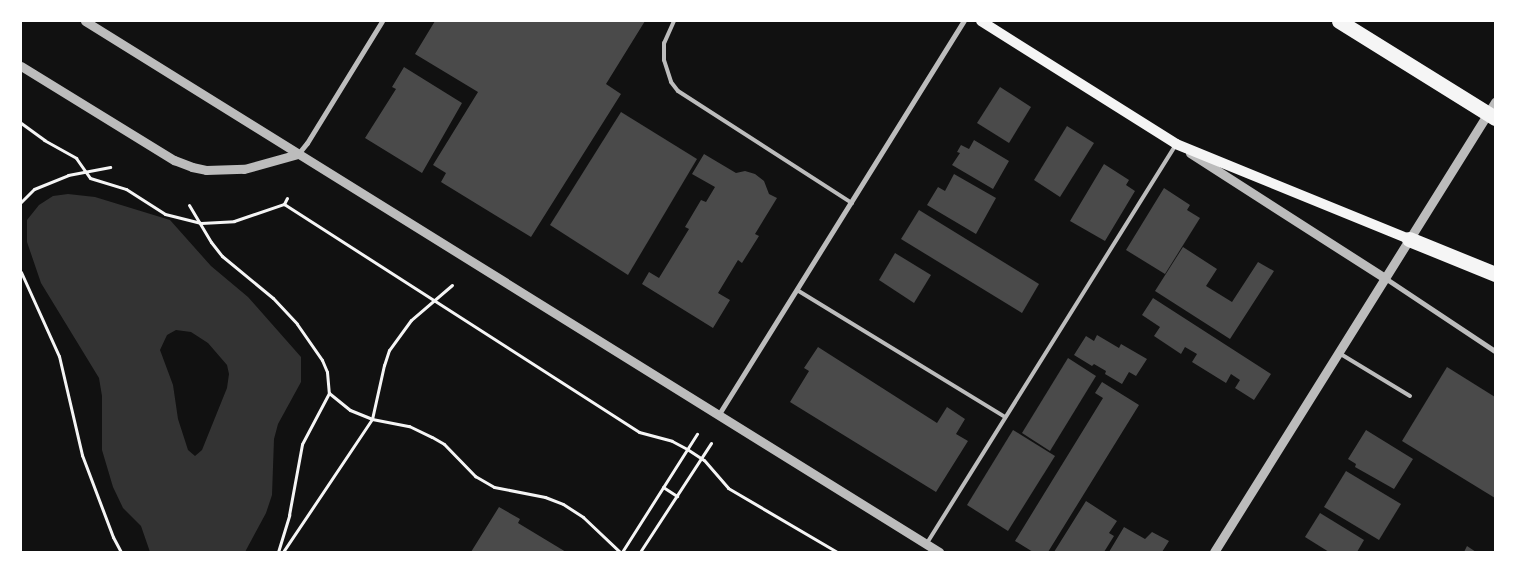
<!DOCTYPE html>
<style>
body{margin:0}
#map{position:relative;width:1516px;height:573px;overflow:hidden;background:#111;font-family:"IBM Plex Sans",sans-serif}
div>[style]{position:absolute}
.water>*{inset:0;background:#333}
.building>*{inset:0;background:#4a4a4a}
.path>*{height:3px;margin:-1.5px;padding:0 1.5px;transform-origin:1.5px;border-radius:1.5px;background:#f5f5f5}
.service>*{height:4px;margin:-2px;padding:0 2px;transform-origin:2px;border-radius:2px;background:#bcbcbc}
.minor>*{height:5px;margin:-2.5px;padding:0 2.5px;transform-origin:2.5px;border-radius:2.5px;background:#bcbcbc}
.tertiary>*{height:9px;margin:-4.5px;padding:0 4.5px;transform-origin:4.5px;border-radius:4.5px;background:#bcbcbc}
.secondary>*{height:10px;margin:-5px;padding:0 5px;transform-origin:5px;border-radius:5px;background:#f5f5f5}
.motorway>*{height:15px;margin:-7.5px;padding:0 7.5px;transform-origin:7.5px;border-radius:7.5px;background:#f5f5f5}
span{translate:-50% -50%;white-space:nowrap;text-align:center;line-height:1.15;-webkit-text-stroke:4px #fff;paint-order:stroke}
.frame{position:absolute;inset:0;border:22px solid #fff;pointer-events:none}
</style>
<div id="map">
<div class="water">
<i style="clip-path:polygon(evenodd,68px 194px,95px 197px,170px 220px,211px 266px,248px 297px,301px 357px,301px 382px,278px 424px,274px 439px,272px 495px,266px 513px,245px 552px,150px 552px,141px 526px,123px 508px,113px 487px,102px 450px,102px 396px,99px 378px,41px 283px,27px 242px,27px 220px,39px 205px,53px 196px,68px 194px,176px 330px,191px 332px,208px 343px,227px 365px,229px 374px,227px 388px,202px 450px,195px 456px,188px 450px,178px 419px,173px 385px,160px 350px,167px 335px,176px 330px)"></i>
</div>
<div class="building">
<i style="clip-path:polygon(435px 21px,645px 21px,606px 84px,621px 94px,531px 237px,441px 182px,446px 173px,433px 165px,478px 92px,415px 54px)"></i>
<i style="clip-path:polygon(404px 67px,462px 103px,422px 173px,365px 138px,396px 89px,392px 87px)"></i>
<i style="clip-path:polygon(1000px 87px,1031px 107px,1009px 143px,977px 123px)"></i>
<i style="clip-path:polygon(621px 112px,697px 159px,628px 275px,550px 225px)"></i>
<i style="clip-path:polygon(1067px 126px,1094px 143px,1060px 197px,1034px 180px)"></i>
<i style="clip-path:polygon(974px 140px,1009px 161px,993px 189px,952px 165px,960px 153px,957px 152px,961px 145px,969px 149px)"></i>
<i style="clip-path:polygon(704px 154px,736px 173px,745px 171px,755px 174px,764px 181px,769px 194px,777px 198px,755px 234px,759px 236px,742px 263px,738px 260px,718px 293px,730px 300px,713px 328px,642px 284px,649px 272px,659px 278px,689px 229px,685px 227px,701px 200px,706px 202px,715px 187px,692px 174px)"></i>
<i style="clip-path:polygon(1104px 164px,1129px 180px,1126px 185px,1135px 191px,1105px 241px,1070px 221px)"></i>
<i style="clip-path:polygon(954px 174px,996px 198px,976px 234px,927px 205px,938px 187px,945px 191px)"></i>
<i style="clip-path:polygon(1164px 188px,1190px 205px,1187px 210px,1200px 218px,1165px 274px,1126px 250px)"></i>
<i style="clip-path:polygon(919px 210px,1039px 284px,1022px 313px,901px 239px)"></i>
<i style="clip-path:polygon(1183px 247px,1217px 269px,1206px 286px,1232px 302px,1258px 262px,1274px 271px,1230px 339px,1155px 291px)"></i>
<i style="clip-path:polygon(895px 253px,931px 275px,914px 303px,879px 280px)"></i>
<i style="clip-path:polygon(1153px 298px,1271px 374px,1254px 400px,1235px 388px,1240px 380px,1231px 374px,1226px 383px,1192px 362px,1197px 354px,1185px 347px,1181px 354px,1154px 336px,1160px 327px,1142px 315px)"></i>
<i style="clip-path:polygon(1097px 335px,1119px 348px,1121px 344px,1147px 359px,1136px 376px,1129px 372px,1122px 384px,1105px 374px,1106px 371px,1094px 364px,1092px 366px,1074px 355px,1086px 336px,1094px 341px)"></i>
<i style="clip-path:polygon(818px 347px,937px 423px,947px 407px,965px 419px,956px 434px,968px 441px,936px 492px,790px 402px,809px 371px,804px 368px)"></i>
<i style="clip-path:polygon(1068px 358px,1096px 376px,1050px 451px,1022px 433px)"></i>
<i style="clip-path:polygon(1447px 367px,1495px 397px,1495px 498px,1402px 441px)"></i>
<i style="clip-path:polygon(1102px 382px,1139px 405px,1048px 552px,1033px 552px,1015px 541px,1103px 398px,1095px 393px)"></i>
<i style="clip-path:polygon(1013px 430px,1055px 456px,1008px 531px,967px 505px)"></i>
<i style="clip-path:polygon(1366px 430px,1413px 459px,1394px 489px,1355px 467px,1356px 464px,1348px 459px)"></i>
<i style="clip-path:polygon(1346px 471px,1401px 504px,1379px 540px,1324px 507px)"></i>
<i style="clip-path:polygon(1086px 501px,1117px 521px,1109px 533px,1114px 536px,1104px 552px,1054px 552px)"></i>
<i style="clip-path:polygon(499px 507px,520px 519px,518px 523px,566px 552px,471px 552px)"></i>
<i style="clip-path:polygon(1320px 513px,1364px 540px,1357px 552px,1329px 552px,1305px 537px)"></i>
<i style="clip-path:polygon(1124px 527px,1145px 539px,1152px 532px,1169px 541px,1162px 552px,1109px 552px)"></i>
<i style="clip-path:polygon(1467px 546px,1476px 552px,1464px 552px)"></i>
</div>
<div class="path">
<i style="left:21px;top:123px;width:29px;rotate:36deg"></i>
<i style="left:44px;top:140px;width:37px;rotate:29deg"></i>
<i style="left:76px;top:158px;width:24px;rotate:55deg"></i>
<i style="left:90px;top:178px;width:38px;rotate:17deg"></i>
<i style="left:126px;top:189px;width:46px;rotate:32.7deg"></i>
<i style="left:165px;top:214px;width:37px;rotate:14deg"></i>
<i style="left:201px;top:223px;width:33px;rotate:-3deg"></i>
<i style="left:234px;top:221px;width:53px;rotate:-18.8deg"></i>
<i style="left:287px;top:198px;width:7px;rotate:117deg"></i>
<i style="left:284px;top:204px;width:422px;rotate:32.7deg"></i>
<i style="left:639px;top:432px;width:34px;rotate:15deg"></i>
<i style="left:672px;top:441px;width:17px;rotate:28deg"></i>
<i style="left:687px;top:449px;width:20px;rotate:33deg"></i>
<i style="left:704px;top:460px;width:37px;rotate:49deg"></i>
<i style="left:728px;top:488px;width:126px;rotate:30.4deg"></i>
<i style="left:21px;top:202px;width:18px;rotate:-45deg"></i>
<i style="left:34px;top:189px;width:37px;rotate:-22deg"></i>
<i style="left:68px;top:175px;width:43px;rotate:-10.8deg"></i>
<i style="left:189px;top:205px;width:43px;rotate:59.3deg"></i>
<i style="left:211px;top:242px;width:18px;rotate:52deg"></i>
<i style="left:222px;top:256px;width:66px;rotate:39.5deg"></i>
<i style="left:273px;top:298px;width:35px;rotate:47deg"></i>
<i style="left:297px;top:324px;width:44px;rotate:55.2deg"></i>
<i style="left:322px;top:360px;width:13px;rotate:67deg"></i>
<i style="left:327px;top:372px;width:21px;rotate:85deg"></i>
<i style="left:21px;top:272px;width:92px;rotate:65.7deg"></i>
<i style="left:59px;top:356px;width:102px;rotate:76.9deg"></i>
<i style="left:82px;top:455px;width:88px;rotate:69.3deg"></i>
<i style="left:113px;top:537px;width:17px;rotate:62deg"></i>
<i style="left:452px;top:285px;width:54px;rotate:139.5deg"></i>
<i style="left:411px;top:320px;width:37px;rotate:126deg"></i>
<i style="left:389px;top:350px;width:16px;rotate:108deg"></i>
<i style="left:384px;top:365px;width:55px;rotate:102.5deg"></i>
<i style="left:372px;top:419px;width:38px;rotate:11deg"></i>
<i style="left:409px;top:426px;width:25px;rotate:26deg"></i>
<i style="left:432px;top:437px;width:14px;rotate:30deg"></i>
<i style="left:444px;top:444px;width:45px;rotate:45.9deg"></i>
<i style="left:475px;top:476px;width:22px;rotate:30deg"></i>
<i style="left:494px;top:487px;width:52px;rotate:11.1deg"></i>
<i style="left:545px;top:497px;width:19px;rotate:21deg"></i>
<i style="left:563px;top:504px;width:24px;rotate:33deg"></i>
<i style="left:583px;top:517px;width:51px;rotate:43.4deg"></i>
<i style="left:663px;top:487px;width:17px;rotate:33deg"></i>
<i style="left:278px;top:552px;width:39px;rotate:-73deg"></i>
<i style="left:289px;top:515px;width:72px;rotate:-79.6deg"></i>
<i style="left:302px;top:444px;width:58px;rotate:-62.1deg"></i>
<i style="left:329px;top:393px;width:27px;rotate:39deg"></i>
<i style="left:350px;top:410px;width:24px;rotate:22deg"></i>
<i style="left:372px;top:419px;width:160px;rotate:123.8deg"></i>
<i style="left:622px;top:552px;width:140px;rotate:-57.6deg"></i>
<i style="left:640px;top:552px;width:130px;rotate:-56.9deg"></i>
</div>
<div class="service">
<i style="left:674px;top:21px;width:24px;rotate:114deg"></i>
<i style="left:664px;top:43px;width:17px;rotate:90deg"></i>
<i style="left:664px;top:60px;width:23px;rotate:72deg"></i>
<i style="left:671px;top:82px;width:11px;rotate:52deg"></i>
<i style="left:678px;top:91px;width:207px;rotate:32.8deg"></i>
<i style="left:797px;top:290px;width:244px;rotate:31.4deg"></i>
<i style="left:1339px;top:353px;width:83px;rotate:31.2deg"></i>
<i style="left:927px;top:543px;width:470px;rotate:-58deg"></i>
</div>
<div class="minor">
<i style="left:298px;top:154px;width:14px;rotate:-51deg"></i>
<i style="left:307px;top:143px;width:143px;rotate:-58.4deg"></i>
<i style="left:1385px;top:278px;width:132px;rotate:33.6deg"></i>
<i style="left:719px;top:414px;width:463px;rotate:-58.1deg"></i>
</div>
<div class="tertiary">
<i style="left:85px;top:21px;width:1006px;rotate:31.87deg"></i>
<i style="left:21px;top:66px;width:180px;rotate:31.6deg"></i>
<i style="left:174px;top:160px;width:19px;rotate:21deg"></i>
<i style="left:192px;top:167px;width:14px;rotate:12deg"></i>
<i style="left:206px;top:170px;width:38px;rotate:-2deg"></i>
<i style="left:244px;top:169px;width:56px;rotate:-15.5deg"></i>
<i style="left:1190px;top:153px;width:232px;rotate:32.7deg"></i>
<i style="left:1214px;top:552px;width:531px;rotate:-58.02deg"></i>
</div>
<div class="secondary">
<i style="left:981px;top:21px;width:231px;rotate:32.2deg"></i>
<i style="left:1176px;top:144px;width:252px;rotate:22.2deg"></i>
</div>
<div class="motorway">
<i style="left:1339px;top:21px;width:184px;rotate:31.9deg"></i>
<i style="left:1409px;top:239px;width:93px;rotate:22.1deg"></i>
</div>
<div class="frame"></div>
</div>
